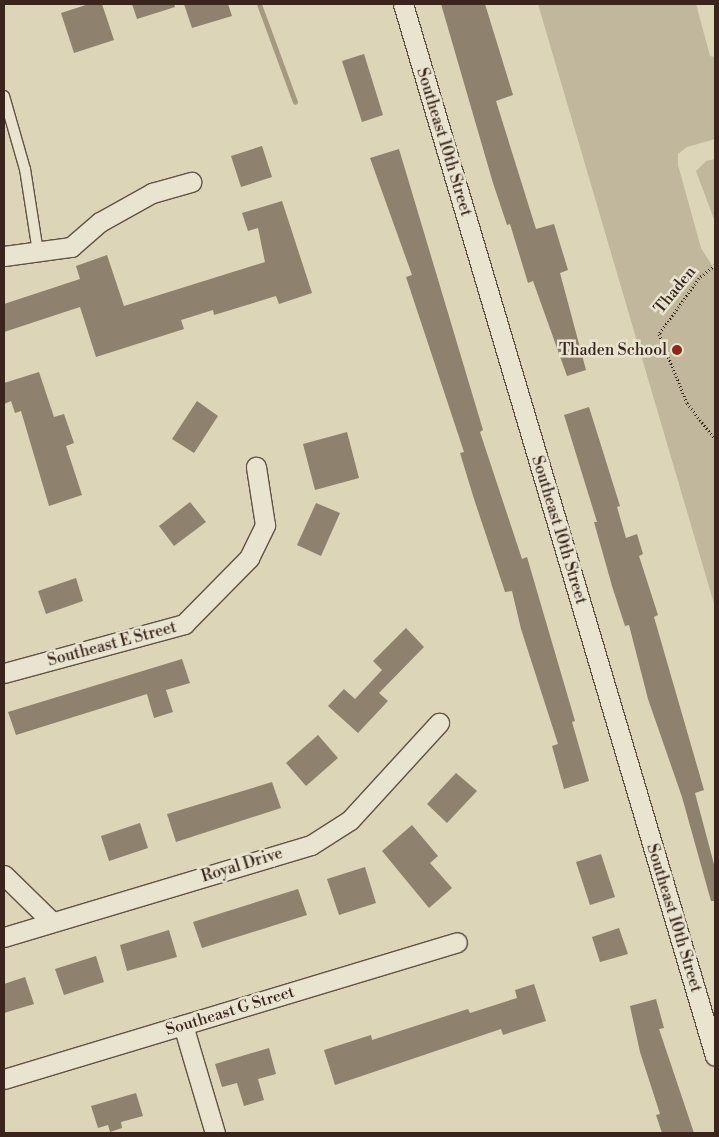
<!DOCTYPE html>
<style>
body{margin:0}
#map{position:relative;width:719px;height:1137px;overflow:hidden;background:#dcd5b7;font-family:"Libre Bodoni",serif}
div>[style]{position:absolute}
.green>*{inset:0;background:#c0b79d}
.stream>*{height:5px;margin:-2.5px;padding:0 2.5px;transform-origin:2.5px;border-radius:2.5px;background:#a59982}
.building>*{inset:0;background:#8e816d}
.path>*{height:3px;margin-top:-1.5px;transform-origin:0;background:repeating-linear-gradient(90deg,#3a251c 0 1px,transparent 0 3.5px)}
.roads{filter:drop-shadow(1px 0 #625143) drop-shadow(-1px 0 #625143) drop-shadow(0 1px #625143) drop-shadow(0 -1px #625143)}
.lane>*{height:10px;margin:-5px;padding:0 5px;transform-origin:5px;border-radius:5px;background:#e8e4d0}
.street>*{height:19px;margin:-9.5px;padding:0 9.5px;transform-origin:9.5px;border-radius:9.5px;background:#e8e4d0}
.dots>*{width:14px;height:14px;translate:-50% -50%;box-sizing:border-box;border:2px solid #e8e4d0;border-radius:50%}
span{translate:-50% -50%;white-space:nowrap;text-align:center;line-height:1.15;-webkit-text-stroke:5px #e8e4d0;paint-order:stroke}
.street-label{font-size:16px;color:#3a251c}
.poi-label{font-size:16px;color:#3a251c}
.right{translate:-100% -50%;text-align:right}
.frame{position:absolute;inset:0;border:5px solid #3a251c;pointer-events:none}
</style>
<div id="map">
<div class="green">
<i style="clip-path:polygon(538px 4px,696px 4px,710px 56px,715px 57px,715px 139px,687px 147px,678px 154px,678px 165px,701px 248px,715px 270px,715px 607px)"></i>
<i style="clip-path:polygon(715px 159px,715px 222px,696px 171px,706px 161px)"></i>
</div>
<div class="stream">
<i style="left:259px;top:4px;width:104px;rotate:69.8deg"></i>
</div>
<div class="building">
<i style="clip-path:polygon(89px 4px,102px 4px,114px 40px,74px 53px,61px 13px)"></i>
<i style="clip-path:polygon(132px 4px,174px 4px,175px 7px,137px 19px)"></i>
<i style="clip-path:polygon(184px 4px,228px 4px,232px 16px,192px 28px)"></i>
<i style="clip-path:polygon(441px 4px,485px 4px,513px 95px,496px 101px,536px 229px,554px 224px,568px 270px,560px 273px,586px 370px,567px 376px,533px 281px,528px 283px,510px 224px,507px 225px,493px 183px)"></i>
<i style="clip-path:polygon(364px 54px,383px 115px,362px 122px,342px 61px)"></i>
<i style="clip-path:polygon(262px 146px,272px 177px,241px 187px,231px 156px)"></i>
<i style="clip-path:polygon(399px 149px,483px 430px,480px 432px,522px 559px,527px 557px,575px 721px,572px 722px,589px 781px,564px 789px,552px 746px,558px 744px,521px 629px,512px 591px,505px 592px,474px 499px,460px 453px,464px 452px,406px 277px,412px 275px,370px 158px)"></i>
<i style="clip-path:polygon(282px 201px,312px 293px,279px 304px,276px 296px,214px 315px,213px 310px,181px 320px,184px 329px,96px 357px,80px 307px,4px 332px,4px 304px,80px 279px,76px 266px,107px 255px,124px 306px,265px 262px,258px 228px,248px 231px,242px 213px)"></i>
<i style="clip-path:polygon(39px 372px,54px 417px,64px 414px,74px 443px,66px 446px,82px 495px,49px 506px,21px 411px,15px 413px,11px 401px,4px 404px,4px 383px)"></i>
<i style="clip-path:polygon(197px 401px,218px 416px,194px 453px,172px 439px)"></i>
<i style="clip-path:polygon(589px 407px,620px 506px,617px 507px,626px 538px,637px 534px,643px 554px,639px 556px,658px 615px,654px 617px,704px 790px,695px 793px,715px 868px,715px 901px,711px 901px,682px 797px,648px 699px,629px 625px,625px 626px,612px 586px,594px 522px,597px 522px,564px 415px)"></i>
<i style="clip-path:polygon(347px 432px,359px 478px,315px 490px,303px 444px)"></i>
<i style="clip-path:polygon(190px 502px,206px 522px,174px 546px,159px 526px)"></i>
<i style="clip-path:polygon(316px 503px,340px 513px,321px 556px,297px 545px)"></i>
<i style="clip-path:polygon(76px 578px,83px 601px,46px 614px,38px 591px)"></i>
<i style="clip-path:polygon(406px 628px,424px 647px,379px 693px,388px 701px,358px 733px,328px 706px,344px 689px,355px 699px,382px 670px,373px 661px)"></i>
<i style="clip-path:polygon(182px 659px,190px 683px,166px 690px,173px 712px,154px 718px,147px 694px,16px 735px,8px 712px)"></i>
<i style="clip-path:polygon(318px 735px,338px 758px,306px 786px,286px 763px)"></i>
<i style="clip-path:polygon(456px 773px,477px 791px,447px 823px,427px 804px)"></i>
<i style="clip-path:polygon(272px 782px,281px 808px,176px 842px,167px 814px)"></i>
<i style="clip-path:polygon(140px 823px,148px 848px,109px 861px,101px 836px)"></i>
<i style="clip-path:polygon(412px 825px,438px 856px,430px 863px,452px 888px,429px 908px,382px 851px)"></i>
<i style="clip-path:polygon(601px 854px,615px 897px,590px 905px,576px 862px)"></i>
<i style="clip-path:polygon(365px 867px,376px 903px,339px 915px,327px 879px)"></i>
<i style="clip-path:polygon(298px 889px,307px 915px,202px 948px,193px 922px)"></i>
<i style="clip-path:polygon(619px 928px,628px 954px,600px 962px,592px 937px)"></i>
<i style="clip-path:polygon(169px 930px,177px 957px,127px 971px,120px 945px)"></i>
<i style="clip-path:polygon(96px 956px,104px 982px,64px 995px,55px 969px)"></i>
<i style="clip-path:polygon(25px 977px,34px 1004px,4px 1013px,4px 984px)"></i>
<i style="clip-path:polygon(534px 984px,546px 1021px,503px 1035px,501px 1029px,335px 1085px,324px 1050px,371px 1035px,372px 1040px,468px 1009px,470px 1013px,517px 998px,515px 990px)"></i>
<i style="clip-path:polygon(656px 999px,664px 1028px,659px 1029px,694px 1133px,662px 1133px,656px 1115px,660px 1114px,640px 1052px,630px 1006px)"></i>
<i style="clip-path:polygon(269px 1048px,276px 1074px,258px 1079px,264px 1100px,244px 1106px,237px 1083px,222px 1087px,215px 1064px)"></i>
<i style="clip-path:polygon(136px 1093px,143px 1116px,121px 1122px,122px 1128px,110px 1132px,108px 1125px,98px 1128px,91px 1106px)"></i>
</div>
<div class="path">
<i style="left:715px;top:265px;width:21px;rotate:141deg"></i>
<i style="left:699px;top:278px;width:69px;rotate:125.5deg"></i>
<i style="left:659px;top:334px;width:74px;rotate:67.9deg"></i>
<i style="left:687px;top:403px;width:46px;rotate:52.1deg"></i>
</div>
<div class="roads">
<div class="lane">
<i style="left:4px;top:96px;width:76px;rotate:74deg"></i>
<i style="left:25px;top:169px;width:84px;rotate:81.1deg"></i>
</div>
<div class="street">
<i style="left:403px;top:4px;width:1097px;rotate:73.48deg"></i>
<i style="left:4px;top:256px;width:68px;rotate:-7.7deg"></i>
<i style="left:71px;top:247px;width:38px;rotate:-41deg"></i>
<i style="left:100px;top:222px;width:60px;rotate:-29.1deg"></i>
<i style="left:152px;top:193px;width:41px;rotate:-15.8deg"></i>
<i style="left:4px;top:673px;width:187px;rotate:-15.2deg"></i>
<i style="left:184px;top:624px;width:93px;rotate:-45.4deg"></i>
<i style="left:249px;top:558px;width:37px;rotate:-64deg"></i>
<i style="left:265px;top:525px;width:59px;rotate:-98.8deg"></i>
<i style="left:4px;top:875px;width:67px;rotate:44.4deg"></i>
<i style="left:4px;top:937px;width:320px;rotate:-16.7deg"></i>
<i style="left:311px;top:845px;width:46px;rotate:-32.7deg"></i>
<i style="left:350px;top:820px;width:132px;rotate:-47.5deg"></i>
<i style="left:183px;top:1025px;width:113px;rotate:73.5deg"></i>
<i style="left:4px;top:1079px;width:473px;rotate:-16.8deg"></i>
</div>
</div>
<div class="dots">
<i style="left:677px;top:350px;background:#8f2418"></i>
</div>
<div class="street-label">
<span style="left:444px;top:142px;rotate:73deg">Southeast 10th Street</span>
<span style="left:675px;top:290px;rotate:-51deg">Thaden</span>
<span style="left:559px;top:530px;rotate:73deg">Southeast 10th Street</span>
<span style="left:112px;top:644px;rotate:-15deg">Southeast E Street</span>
<span style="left:242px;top:865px;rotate:-17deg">Royal Drive</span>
<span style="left:674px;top:918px;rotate:73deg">Southeast 10th Street</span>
<span style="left:230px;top:1011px;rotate:-17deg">Southeast G Street</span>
</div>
<div class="poi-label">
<span class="right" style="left:667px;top:350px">Thaden School</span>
</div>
<div class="frame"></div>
</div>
